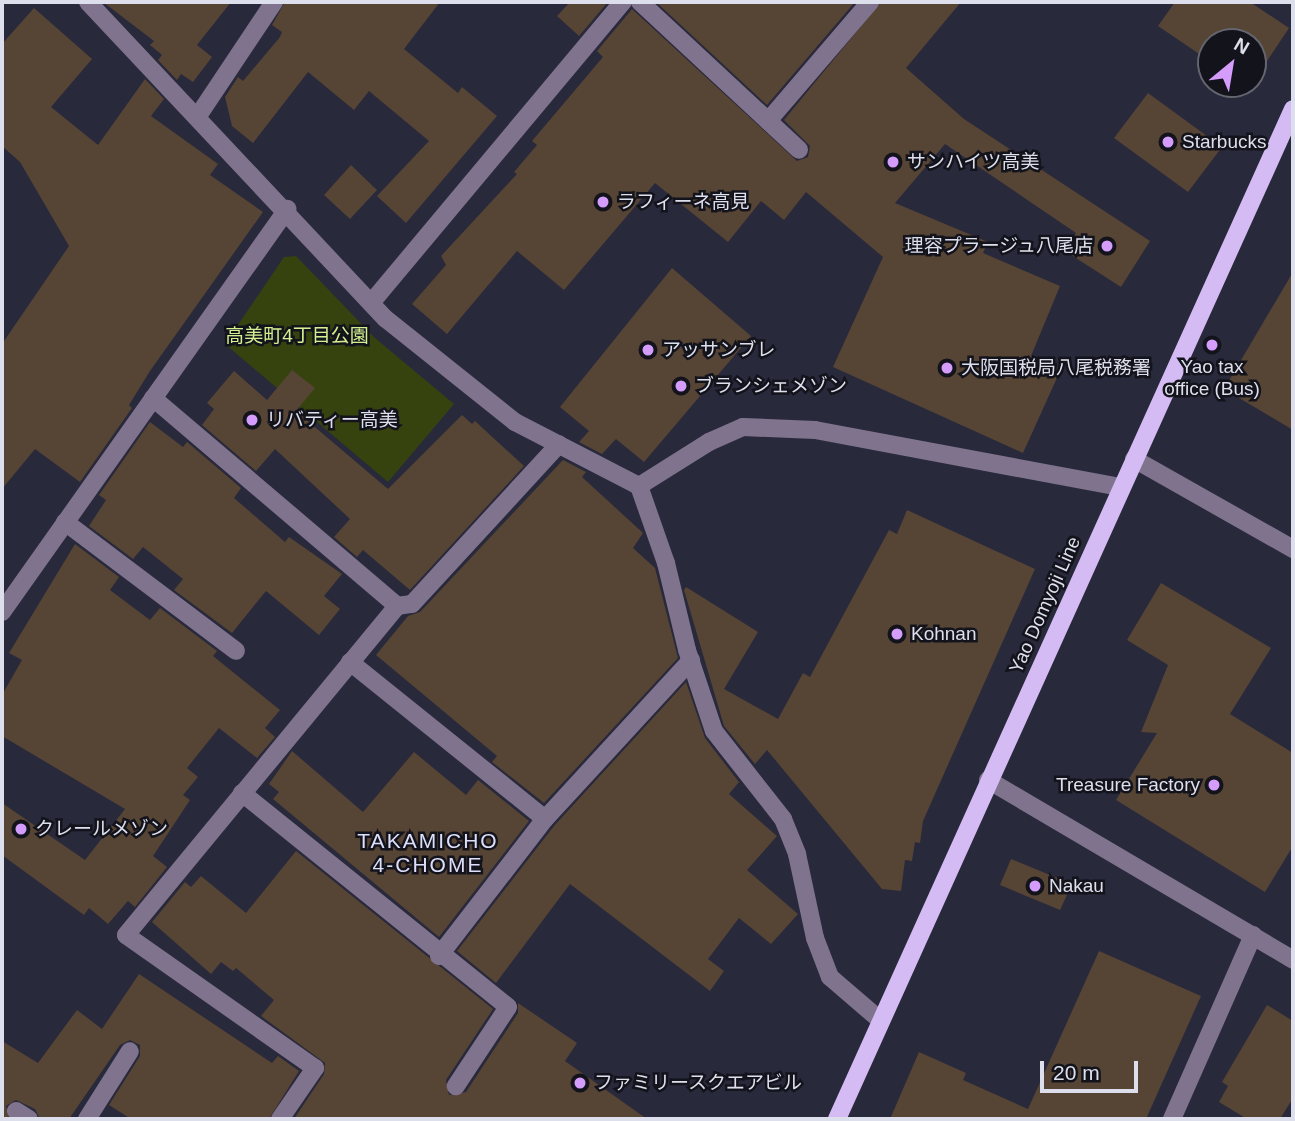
<!DOCTYPE html>
<meta charset="utf-8">
<style>
body{margin:0}
#map{position:relative;width:1295px;height:1121px;overflow:hidden;background:#29293c;font-family:Helvetica,"Noto Sans JP",sans-serif}
div>[style]{position:absolute}
.green>*{inset:0;background:#36430f}
.building>*{inset:0;background:#564434}
.minor>*{height:18px;margin:-9px;padding:0 9px;transform-origin:9px;border-radius:9px;background:#80738e}
.major>*{height:18px;margin:-9px;padding:0 9px;transform-origin:9px;border-radius:9px;background:#d5bbf3}
.dots>*{width:19px;height:19px;translate:-50% -50%;box-sizing:border-box;border:4px solid #13131c;border-radius:50%}
span{translate:-50% -50%;white-space:nowrap;text-align:center;line-height:1.15;-webkit-text-stroke:5px #13131c;paint-order:stroke}
.poi-label{font-size:19px;color:#dedfec}
.left{translate:0 -50%;text-align:left}
.right{translate:-100% -50%;text-align:right}
.park-label{font-size:19px;color:#d3ef90}
.street-label{font-size:19px;color:#dedfec}
.neighbourhood-label{font-size:21px;color:#dddef8;letter-spacing:2px}
.frame{position:absolute;inset:0;border:4px solid #dedfec;pointer-events:none}
.north{position:absolute;left:1197px;top:28px;width:70px;height:70px;box-sizing:border-box;background:#13131c;border:2px solid #64656f;border-radius:50%;rotate:30deg;font-size:19px;font-weight:700;line-height:28px;text-align:center;color:#dedfec}
.north::after{content:'';display:block;margin:auto;width:24px;height:32px;background:#d49cfb;clip-path:polygon(50% 0,100% 100%,50% 72%,0 100%)}
.scale{position:absolute;left:1040px;top:1061px;width:98px;height:32px;box-sizing:border-box;border:4px solid #dedfec;border-top:0;padding-left:9px;font-size:21px;line-height:24px;white-space:nowrap;color:#dedfec;-webkit-text-stroke:5px #13131c;paint-order:stroke}
</style>
<div id="map">
<div class="green">
<i style="clip-path:polygon(296px 256px,375px 338px,454px 404px,388px 482px,225px 344px,284px 257px)"></i>
</div>
<div class="building">
<i style="clip-path:polygon(103px 2px,231px 2px,197px 45px,212px 57px,193px 82px,181px 74px,177px 80px,158px 60px,162px 55px,150px 45px,154px 41px)"></i>
<i style="clip-path:polygon(285px 2px,440px 2px,404px 49px,458px 93px,462px 87px,497px 116px,406px 223px,377px 196px,429px 141px,369px 91px,354px 110px,308px 72px,253px 143px,232px 126px,225px 97px,238px 77px,243px 81px,280px 37px,282px 32px,272px 25px)"></i>
<i style="clip-path:polygon(570px 2px,608px 2px,579px 36px,557px 16px)"></i>
<i style="clip-path:polygon(656px 2px,855px 2px,767px 105px)"></i>
<i style="clip-path:polygon(881px 2px,961px 2px,906px 68px,964px 119px,1150px 241px,1121px 287px,1065px 251px,1076px 233px,945px 144px,895px 203px,988px 242px,983px 253px,1060px 286px,1031px 356px,1061px 369px,1023px 453px,833px 367px,883px 257px,806px 192px,784px 220px,761px 201px,728px 242px,655px 183px,564px 290px,517px 251px,447px 334px,412px 304px,446px 265px,441px 256px,517px 174px,514px 172px,537px 145px,532px 141px,603px 57px,597px 51px,632px 9px,797px 161px,808px 157px,810px 146px,784px 120px)"></i>
<i style="clip-path:polygon(1175px 2px,1250px 2px,1289px 28px,1253px 82px,1253px 42px,1211px 42px,1211px 62px,1158px 26px)"></i>
<i style="clip-path:polygon(34px 8px,92px 59px,51px 107px,98px 145px,145px 79px,164px 99px,151px 116px,218px 164px,210px 175px,263px 212px,150px 371px,129px 405px,132px 408px,80px 482px,35px 449px,2px 489px,2px 344px,69px 246px,20px 162px,2px 146px,2px 44px)"></i>
<i style="clip-path:polygon(1148px 93px,1222px 147px,1188px 192px,1114px 138px)"></i>
<i style="clip-path:polygon(351px 165px,377px 190px,350px 219px,324px 195px)"></i>
<i style="clip-path:polygon(672px 268px,751px 336px,644px 462px,616px 439px,602px 454px,579px 442px,589px 431px,560px 407px)"></i>
<i style="clip-path:polygon(1293px 272px,1293px 430px,1224px 389px)"></i>
<i style="clip-path:polygon(292px 370px,315px 388px,296px 411px,388px 489px,462px 415px,472px 424px,475px 421px,524px 466px,410px 590px,363px 550px,357px 557px,334px 537px,350px 519px,275px 449px,256px 471px,202px 425px,214px 409px,207px 403px,234px 371px,267px 400px)"></i>
<i style="clip-path:polygon(150px 422px,183px 447px,187px 442px,241px 488px,234px 498px,285px 542px,289px 537px,342px 574px,324px 596px,340px 609px,319px 635px,266px 591px,232px 633px,174px 590px,183px 579px,143px 547px,133px 559px,89px 526px,106px 500px,99px 495px)"></i>
<i style="clip-path:polygon(563px 460px,586px 472px,582px 477px,643px 533px,633px 548px,655px 568px,678px 658px,544px 803px,492px 762px,497px 756px,376px 655px,408px 616px,420px 612px)"></i>
<i style="clip-path:polygon(907px 510px,1035px 569px,923px 821px,920px 843px,915px 842px,912px 861px,905px 860px,901px 891px,882px 889px,767px 750px,755px 764px,724px 726px,684px 590px,686px 587px,758px 632px,724px 689px,778px 719px,803px 673px,810px 677px,889px 530px,897px 534px)"></i>
<i style="clip-path:polygon(75px 544px,119px 577px,110px 590px,150px 620px,160px 608px,217px 651px,213px 656px,280px 710px,265px 728px,275px 737px,257px 758px,219px 728px,187px 768px,198px 777px,183px 795px,190px 800px,153px 856px,167px 867px,135px 907px,128px 901px,108px 924px,89px 908px,84px 915px,2px 855px,2px 803px,85px 860px,125px 809px,2px 736px,2px 695px,22px 660px,9px 653px)"></i>
<i style="clip-path:polygon(1161px 583px,1271px 648px,1230px 714px,1293px 753px,1293px 846px,1265px 892px,1116px 800px,1157px 733px,1141px 732px,1168px 665px,1127px 640px)"></i>
<i style="clip-path:polygon(686px 682px,705px 738px,739px 782px,729px 794px,777px 836px,747px 870px,798px 914px,771px 944px,739px 918px,708px 959px,724px 971px,710px 991px,570px 884px,496px 983px,457px 951px,554px 826px)"></i>
<i style="clip-path:polygon(292px 751px,363px 812px,414px 752px,466px 795px,478px 780px,529px 821px,439px 937px,273px 799px,279px 792px,269px 784px)"></i>
<i style="clip-path:polygon(296px 851px,493px 1009px,446px 1080px,449px 1095px,466px 1092px,518px 1013px,518px 1003px,577px 1043px,565px 1061px,647px 1119px,294px 1119px,324px 1074px,325px 1063px,261px 1016px,274px 1000px,236px 968px,233px 971px,221px 962px,211px 974px,152px 922px,185px 882px,191px 887px,201px 876px,246px 913px)"></i>
<i style="clip-path:polygon(1011px 859px,1072px 884px,1060px 910px,1000px 885px)"></i>
<i style="clip-path:polygon(1099px 951px,1201px 996px,1146px 1119px,890px 1119px,919px 1052px,966px 1073px,963px 1080px,1028px 1109px)"></i>
<i style="clip-path:polygon(139px 974px,272px 1063px,278px 1056px,299px 1071px,269px 1119px,131px 1119px,109px 1105px,140px 1056px,140px 1045px,130px 1040px,120px 1045px,69px 1119px,40px 1119px,35px 1109px,16px 1100px,6px 1106px,9px 1119px,2px 1119px,2px 1041px,38px 1063px,77px 1010px,102px 1029px)"></i>
<i style="clip-path:polygon(1267px 1005px,1293px 1021px,1293px 1098px,1280px 1119px,1247px 1119px,1219px 1102px,1228px 1086px,1222px 1082px)"></i>
</div>
<div class="minor">
<i style="left:88px;top:2px;width:435px;rotate:46.8deg"></i>
<i style="left:386px;top:319px;width:165px;rotate:38.6deg"></i>
<i style="left:515px;top:422px;width:140px;rotate:27.3deg"></i>
<i style="left:639px;top:486px;width:82px;rotate:70.7deg"></i>
<i style="left:666px;top:563px;width:89px;rotate:76.4deg"></i>
<i style="left:687px;top:650px;width:85px;rotate:71.6deg"></i>
<i style="left:714px;top:731px;width:112px;rotate:51.9deg"></i>
<i style="left:783px;top:819px;width:38px;rotate:68deg"></i>
<i style="left:797px;top:854px;width:86px;rotate:77.9deg"></i>
<i style="left:815px;top:938px;width:42px;rotate:69deg"></i>
<i style="left:830px;top:977px;width:66px;rotate:40.7deg"></i>
<i style="left:640px;top:2px;width:217px;rotate:42.9deg"></i>
<i style="left:198px;top:116px;width:137px;rotate:-56.3deg"></i>
<i style="left:768px;top:121px;width:157px;rotate:-49.4deg"></i>
<i style="left:371px;top:303px;width:393px;rotate:-50.1deg"></i>
<i style="left:153px;top:398px;width:321px;rotate:40.4deg"></i>
<i style="left:1134px;top:459px;width:183px;rotate:29.5deg"></i>
<i style="left:639px;top:486px;width:83px;rotate:-32.2deg"></i>
<i style="left:709px;top:442px;width:37px;rotate:-24deg"></i>
<i style="left:743px;top:427px;width:72px;rotate:2.4deg"></i>
<i style="left:815px;top:430px;width:311px;rotate:10.6deg"></i>
<i style="left:65px;top:522px;width:214px;rotate:37deg"></i>
<i style="left:2px;top:612px;width:494px;rotate:-54.7deg"></i>
<i style="left:350px;top:662px;width:250px;rotate:38.8deg"></i>
<i style="left:988px;top:780px;width:354px;rotate:30.5deg"></i>
<i style="left:242px;top:793px;width:341px;rotate:38.8deg"></i>
<i style="left:508px;top:1007px;width:95px;rotate:123.4deg"></i>
<i style="left:439px;top:956px;width:173px;rotate:-52.3deg"></i>
<i style="left:545px;top:819px;width:216px;rotate:-47.4deg"></i>
<i style="left:16px;top:1111px;width:15px;rotate:32deg"></i>
<i style="left:87px;top:1119px;width:80px;rotate:-57.7deg"></i>
<i style="left:280px;top:1119px;width:62px;rotate:-55.5deg"></i>
<i style="left:315px;top:1068px;width:231px;rotate:-144.9deg"></i>
<i style="left:126px;top:935px;width:426px;rotate:-50.5deg"></i>
<i style="left:397px;top:606px;width:15px;rotate:-8deg"></i>
<i style="left:412px;top:604px;width:217px;rotate:-47.4deg"></i>
<i style="left:1172px;top:1119px;width:201px;rotate:-66.2deg"></i>
</div>
<div class="major">
<i style="left:837px;top:1119px;width:1108px;rotate:-65.7deg"></i>
</div>
<div class="dots">
<i style="left:1168px;top:142px;background:#d49cfb"></i>
<i style="left:893px;top:162px;background:#d49cfb"></i>
<i style="left:603px;top:202px;background:#d49cfb"></i>
<i style="left:1107px;top:246px;background:#d49cfb"></i>
<i style="left:1212px;top:345px;background:#d49cfb"></i>
<i style="left:648px;top:350px;background:#d49cfb"></i>
<i style="left:947px;top:368px;background:#d49cfb"></i>
<i style="left:681px;top:386px;background:#d49cfb"></i>
<i style="left:252px;top:420px;background:#d49cfb"></i>
<i style="left:897px;top:634px;background:#d49cfb"></i>
<i style="left:1214px;top:785px;background:#d49cfb"></i>
<i style="left:21px;top:829px;background:#d49cfb"></i>
<i style="left:1035px;top:886px;background:#d49cfb"></i>
<i style="left:580px;top:1083px;background:#d49cfb"></i>
</div>
<div class="poi-label">
<span class="left" style="left:1182px;top:142px">Starbucks</span>
<span class="left" style="left:907px;top:162px">サンハイツ高美</span>
<span class="left" style="left:617px;top:202px">ラフィーネ高見</span>
<span class="right" style="left:1093px;top:246px">理容プラージュ八尾店</span>
<span class="left" style="left:662px;top:350px">アッサンブレ</span>
<span style="left:1212px;top:378px">Yao tax<br>office (Bus)</span>
<span class="left" style="left:961px;top:368px">大阪国税局八尾税務署</span>
<span class="left" style="left:695px;top:386px">ブランシェメゾン</span>
<span class="left" style="left:266px;top:420px">リバティー高美</span>
<span class="left" style="left:911px;top:634px">Kohnan</span>
<span class="right" style="left:1200px;top:785px">Treasure Factory</span>
<span class="left" style="left:35px;top:829px">クレールメゾン</span>
<span class="left" style="left:1049px;top:886px">Nakau</span>
<span class="left" style="left:594px;top:1083px">ファミリースクエアビル</span>
</div>
<div class="park-label">
<span style="left:297px;top:336px">高美町4丁目公園</span>
</div>
<div class="street-label">
<span style="left:1045px;top:605px;rotate:-66deg">Yao Domyoji Line</span>
</div>
<div class="neighbourhood-label">
<span style="left:428px;top:853px">TAKAMICHO<br>4-CHOME</span>
</div>
<div class="frame"></div>
<div class="north">N</div>
<div class="scale">20 m</div>
</div>
